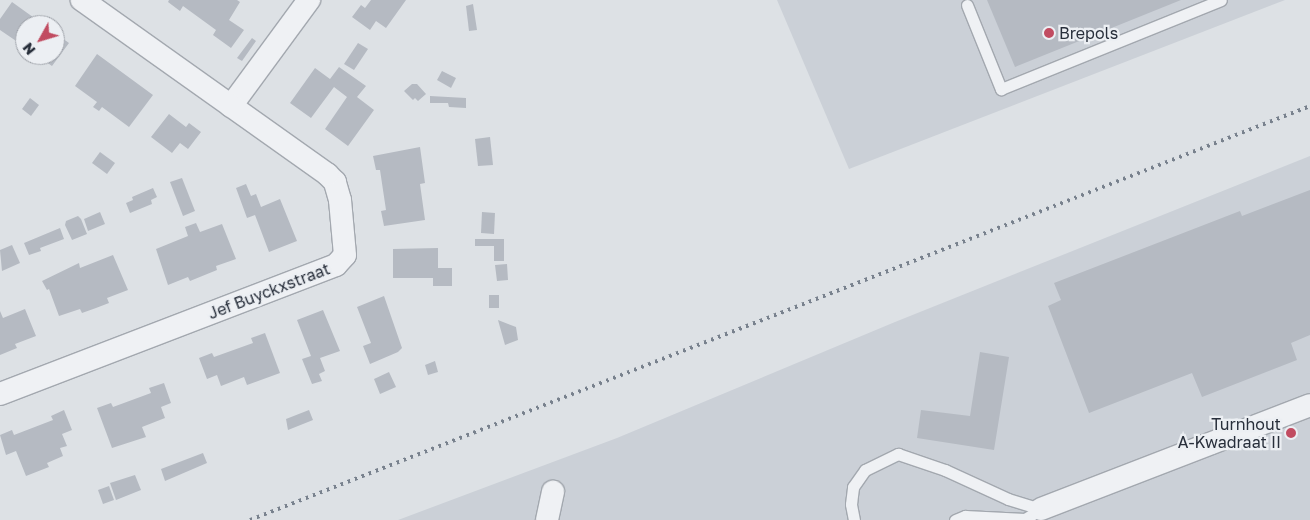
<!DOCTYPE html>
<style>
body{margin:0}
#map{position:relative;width:1310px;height:520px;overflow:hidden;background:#dde1e5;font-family:"Golos Text",sans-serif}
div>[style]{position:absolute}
.built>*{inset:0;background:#cbd0d7}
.building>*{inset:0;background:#b5bac2}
.roads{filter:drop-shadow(1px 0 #a3a8af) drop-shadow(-1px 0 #a3a8af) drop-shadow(0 1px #a3a8af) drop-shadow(0 -1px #a3a8af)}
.lane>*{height:11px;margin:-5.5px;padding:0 5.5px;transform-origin:5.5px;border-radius:5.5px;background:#eff1f4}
.street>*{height:22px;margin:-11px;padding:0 11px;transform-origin:11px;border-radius:11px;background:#eff1f4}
.rail>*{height:4px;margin-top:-2px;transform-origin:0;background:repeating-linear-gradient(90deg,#78818d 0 2.5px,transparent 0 7.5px)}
.dots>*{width:14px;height:14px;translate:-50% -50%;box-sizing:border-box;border:2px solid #eceff3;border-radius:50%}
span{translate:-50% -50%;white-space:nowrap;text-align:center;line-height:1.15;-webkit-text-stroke:4.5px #eceff3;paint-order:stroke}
.poi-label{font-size:16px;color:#282f3b}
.left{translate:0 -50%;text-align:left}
.right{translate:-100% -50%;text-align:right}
.street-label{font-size:16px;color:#282f3b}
.north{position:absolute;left:15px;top:15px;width:50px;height:50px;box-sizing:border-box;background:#eceff3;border:1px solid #9ea2a9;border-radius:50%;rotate:231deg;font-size:14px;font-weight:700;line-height:20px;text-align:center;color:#282f3b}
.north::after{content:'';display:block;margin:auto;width:18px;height:22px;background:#c14c61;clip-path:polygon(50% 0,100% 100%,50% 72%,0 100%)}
</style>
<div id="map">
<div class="built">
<i style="clip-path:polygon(777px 0,1285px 0,849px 169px)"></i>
<i style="clip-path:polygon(1310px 156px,1310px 520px,398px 520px,617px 438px,895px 322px)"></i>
</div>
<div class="building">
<i style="clip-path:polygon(169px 0,237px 0,240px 2px,229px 20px,244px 30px,231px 48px,213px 35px,216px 30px,183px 6px,180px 11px,168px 2px)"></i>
<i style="clip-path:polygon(371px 0,406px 0,386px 28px,376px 21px,370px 30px,352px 17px,361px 5px,365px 8px)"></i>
<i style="clip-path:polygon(987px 0,1181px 0,1015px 67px)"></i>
<i style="clip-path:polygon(12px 2px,44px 25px,25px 25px,25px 47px,0 30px,0 19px)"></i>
<i style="clip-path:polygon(473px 4px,477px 30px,469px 31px,466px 6px)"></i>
<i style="clip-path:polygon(55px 33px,69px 43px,52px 66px,36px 55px,55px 55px)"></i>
<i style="clip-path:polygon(252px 38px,256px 41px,242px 61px,237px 58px)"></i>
<i style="clip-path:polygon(358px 43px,368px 49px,354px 70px,344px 64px)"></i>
<i style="clip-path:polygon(97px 54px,153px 95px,129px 127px,102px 107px,99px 111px,93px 107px,97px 102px,75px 86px)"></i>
<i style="clip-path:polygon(339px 67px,366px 86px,357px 97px,374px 110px,348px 146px,325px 129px,347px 97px,334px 87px,311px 118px,290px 103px,315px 68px,330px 79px)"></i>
<i style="clip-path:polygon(442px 71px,456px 78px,451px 88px,437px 80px)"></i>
<i style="clip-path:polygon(412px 84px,417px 84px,426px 94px,418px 101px,415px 98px,413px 100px,404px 91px)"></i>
<i style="clip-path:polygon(430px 96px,466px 98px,466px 108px,449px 107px,448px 103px,430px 103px)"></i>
<i style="clip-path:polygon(30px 98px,39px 105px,31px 116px,22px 109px)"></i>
<i style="clip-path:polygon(169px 114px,186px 127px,189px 123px,201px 132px,188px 149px,180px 143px,172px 153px,151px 137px)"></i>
<i style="clip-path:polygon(490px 137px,493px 165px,478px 166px,475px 139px)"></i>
<i style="clip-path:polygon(420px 147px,425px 183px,420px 184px,425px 220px,384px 226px,381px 211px,386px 210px,380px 170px,376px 170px,373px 156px)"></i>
<i style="clip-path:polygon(100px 152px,115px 163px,107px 174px,92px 163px)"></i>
<i style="clip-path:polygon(182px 178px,195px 211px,183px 216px,170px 182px)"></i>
<i style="clip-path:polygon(246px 184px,251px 196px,256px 194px,261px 207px,280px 199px,297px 241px,269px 252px,255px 215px,247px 218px,236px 188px)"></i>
<i style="clip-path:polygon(153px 188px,157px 197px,151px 200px,152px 204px,130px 213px,126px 203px,133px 200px,132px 197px)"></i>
<i style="clip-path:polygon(1310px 190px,1310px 335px,1291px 343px,1297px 360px,1202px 397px,1192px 373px,1089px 413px,1048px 306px,1061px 300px,1054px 283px,1240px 211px,1242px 216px)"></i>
<i style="clip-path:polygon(100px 212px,105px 224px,88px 231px,84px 219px)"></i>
<i style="clip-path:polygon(482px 212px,495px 213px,494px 234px,481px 233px)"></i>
<i style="clip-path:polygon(78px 216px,81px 219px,87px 234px,72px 240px,65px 225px,66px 221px)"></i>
<i style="clip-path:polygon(196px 223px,200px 232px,222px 224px,236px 259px,216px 266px,217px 270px,190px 281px,188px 277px,168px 285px,156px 249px,188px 236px,185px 227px)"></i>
<i style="clip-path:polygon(60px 228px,64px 239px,40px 248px,41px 251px,29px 255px,24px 243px)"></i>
<i style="clip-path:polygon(475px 239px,504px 239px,504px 261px,494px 261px,494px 246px,475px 246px)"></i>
<i style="clip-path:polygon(12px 245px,20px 263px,2px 271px,0 250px)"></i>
<i style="clip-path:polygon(438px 248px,438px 268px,452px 268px,452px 286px,433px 286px,433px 278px,393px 278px,393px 249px)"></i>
<i style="clip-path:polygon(113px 255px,128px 290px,107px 298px,109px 303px,96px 308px,82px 313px,80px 309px,59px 316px,49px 289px,47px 290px,42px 281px,79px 263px,80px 268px)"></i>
<i style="clip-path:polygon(507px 264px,508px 280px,497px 281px,495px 265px)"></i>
<i style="clip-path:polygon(489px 295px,499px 295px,499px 308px,489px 308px)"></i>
<i style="clip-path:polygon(384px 296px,402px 348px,398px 352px,370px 364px,363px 346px,371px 343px,357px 307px)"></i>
<i style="clip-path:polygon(25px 309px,36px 336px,15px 344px,17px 348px,0 355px,0 311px,3px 318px)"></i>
<i style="clip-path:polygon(323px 310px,340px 351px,320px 358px,325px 371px,319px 374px,322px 381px,312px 384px,302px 359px,311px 356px,297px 320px)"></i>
<i style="clip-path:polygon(498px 320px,516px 327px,518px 340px,505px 345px)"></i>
<i style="clip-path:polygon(265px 333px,280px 373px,247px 385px,244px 377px,221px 386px,217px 375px,207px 379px,199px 358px,212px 353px,214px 357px,253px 343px,251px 338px)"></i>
<i style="clip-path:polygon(980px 352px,1009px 357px,994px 450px,917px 438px,921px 410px,970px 416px)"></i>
<i style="clip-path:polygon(435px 361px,438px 372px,428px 375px,425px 365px)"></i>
<i style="clip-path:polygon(389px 372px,396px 387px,380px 394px,374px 379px)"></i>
<i style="clip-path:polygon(164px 383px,171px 403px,161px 407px,165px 418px,142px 427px,146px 437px,112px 448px,97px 408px,111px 403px,113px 407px,151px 393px,149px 388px)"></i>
<i style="clip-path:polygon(64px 410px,72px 430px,62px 434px,67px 446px,60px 448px,63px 456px,47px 463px,49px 467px,26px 476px,16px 451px,6px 455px,0 435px,12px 430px,14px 435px,53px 420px,51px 416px)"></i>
<i style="clip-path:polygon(309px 410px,313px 420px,288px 430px,286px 419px)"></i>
<i style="clip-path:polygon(203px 453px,207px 463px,165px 481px,161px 469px)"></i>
<i style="clip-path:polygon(135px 475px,141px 490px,116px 500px,110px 483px)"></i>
<i style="clip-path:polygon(109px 486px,114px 500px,103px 504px,98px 490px)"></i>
</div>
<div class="roads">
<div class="lane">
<i style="left:967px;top:5px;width:91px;rotate:68deg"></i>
<i style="left:1001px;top:89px;width:237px;rotate:-22deg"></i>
<i style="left:854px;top:520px;width:16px;rotate:-101deg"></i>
<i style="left:851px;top:504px;width:17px;rotate:-83deg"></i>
<i style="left:853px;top:487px;width:21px;rotate:-55deg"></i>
<i style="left:865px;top:470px;width:37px;rotate:-26deg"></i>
<i style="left:898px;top:454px;width:50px;rotate:18.8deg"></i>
<i style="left:945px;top:470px;width:69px;rotate:24.7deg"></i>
<i style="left:1008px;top:499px;width:34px;rotate:17deg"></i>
<i style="left:955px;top:520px;width:11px;rotate:-22deg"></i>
<i style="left:965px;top:516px;width:60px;rotate:2.9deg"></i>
<i style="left:1025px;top:519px;width:19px;rotate:-32deg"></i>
</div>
<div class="street">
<i style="left:231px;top:106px;width:132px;rotate:-53.7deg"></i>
<i style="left:0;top:394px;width:360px;rotate:-21deg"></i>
<i style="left:336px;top:265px;width:13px;rotate:-48deg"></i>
<i style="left:345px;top:255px;width:55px;rotate:-95.2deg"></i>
<i style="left:340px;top:200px;width:19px;rotate:-106deg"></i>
<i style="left:335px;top:182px;width:11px;rotate:-135deg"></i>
<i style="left:327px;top:174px;width:301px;rotate:-144.6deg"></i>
<i style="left:1041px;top:509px;width:288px;rotate:-21.1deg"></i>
<i style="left:547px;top:520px;width:29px;rotate:-78deg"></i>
</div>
</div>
<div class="rail">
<i style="left:250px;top:520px;width:1138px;rotate:-21.33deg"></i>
</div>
<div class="dots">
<i style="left:1049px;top:33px;background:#c14c61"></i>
<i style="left:1291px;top:433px;background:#c14c61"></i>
</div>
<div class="poi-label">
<span class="left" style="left:1059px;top:33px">Brepols</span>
<span class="right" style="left:1281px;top:433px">Turnhout<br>A-Kwadraat II</span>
</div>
<div class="street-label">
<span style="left:269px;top:291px;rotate:-21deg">Jef Buyckxstraat</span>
</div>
<div class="north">N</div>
</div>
